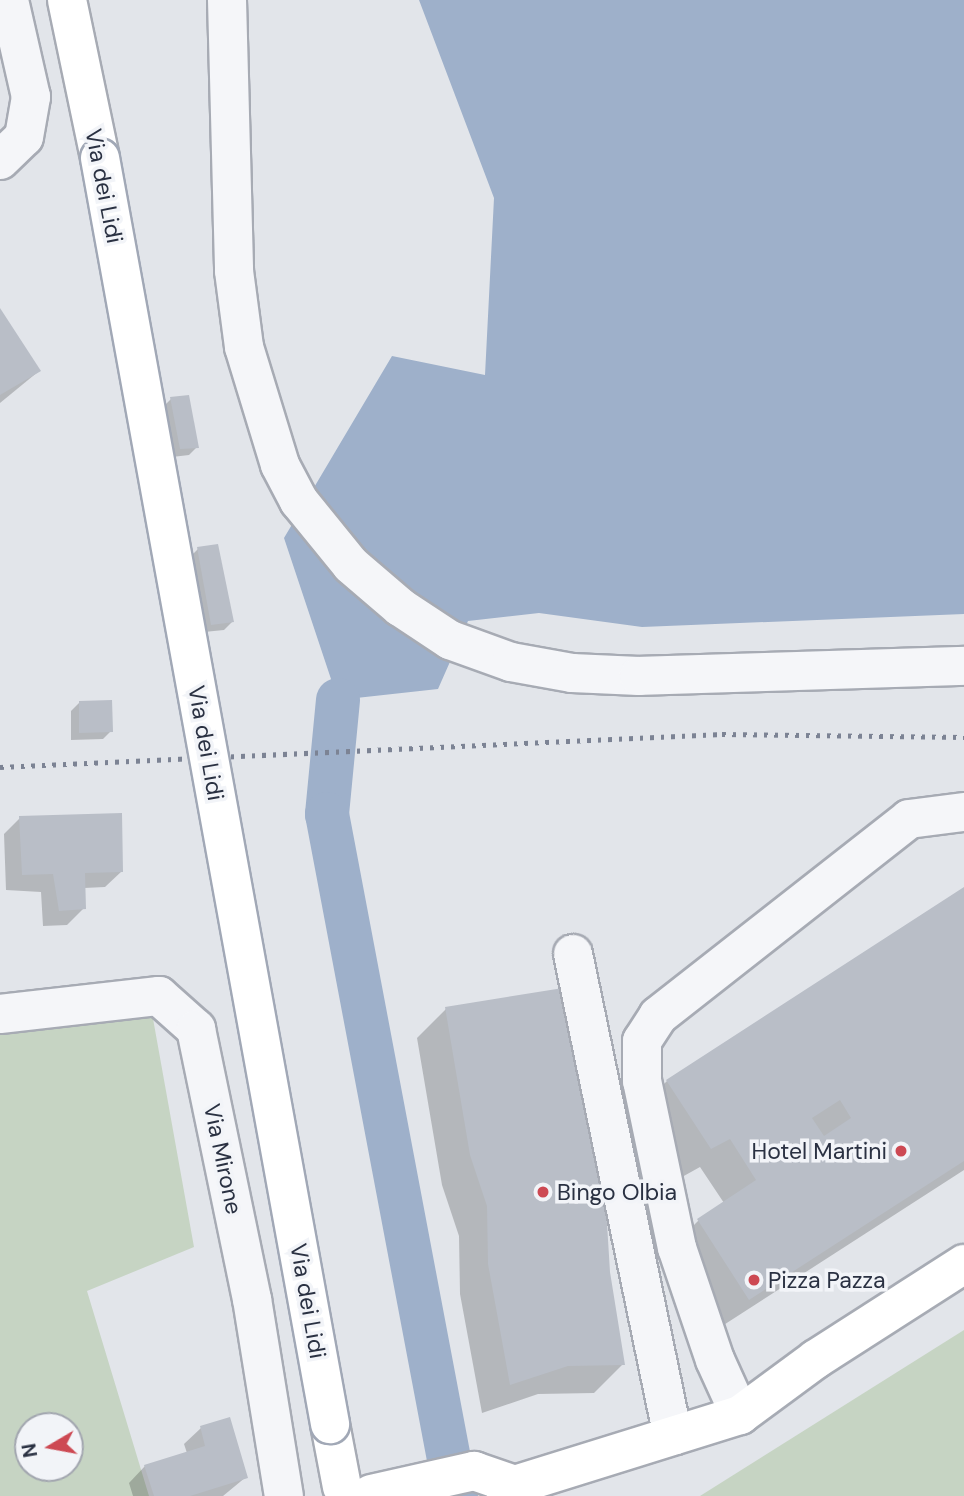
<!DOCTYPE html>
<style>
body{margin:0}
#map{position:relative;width:964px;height:1496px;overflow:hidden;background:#e2e5ea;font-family:"DM Sans",sans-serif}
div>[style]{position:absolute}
.green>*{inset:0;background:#c6d4c3}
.water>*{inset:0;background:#9eb0ca}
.shadow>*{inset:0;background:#0003}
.canal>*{height:44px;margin:-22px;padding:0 22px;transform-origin:22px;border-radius:22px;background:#9eb0ca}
.building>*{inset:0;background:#b9bec7}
.roads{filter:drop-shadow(2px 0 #a7abb4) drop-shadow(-2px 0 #a7abb4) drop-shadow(0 2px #a7abb4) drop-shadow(0 -2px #a7abb4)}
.minor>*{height:38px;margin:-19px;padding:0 19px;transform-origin:19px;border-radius:19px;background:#f5f6f9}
.major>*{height:38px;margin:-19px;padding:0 19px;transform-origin:19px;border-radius:19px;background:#fff}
.rail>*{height:5px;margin-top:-2.5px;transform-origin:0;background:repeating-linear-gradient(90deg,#7c8394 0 3.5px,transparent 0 10.5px)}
.bridges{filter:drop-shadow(2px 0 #a1a8b6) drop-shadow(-2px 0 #a1a8b6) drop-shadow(0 2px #a1a8b6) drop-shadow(0 -2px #a1a8b6)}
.major-bridge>*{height:38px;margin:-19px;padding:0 19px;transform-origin:19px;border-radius:19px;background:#fff}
.dots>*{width:19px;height:19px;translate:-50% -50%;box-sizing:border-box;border:4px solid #f2f4f8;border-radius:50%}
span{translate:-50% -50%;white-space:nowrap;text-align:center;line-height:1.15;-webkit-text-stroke:7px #f2f4f8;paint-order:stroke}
.street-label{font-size:23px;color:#2a3142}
.poi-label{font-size:23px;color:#2a3142}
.right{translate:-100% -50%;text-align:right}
.left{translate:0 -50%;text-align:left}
.north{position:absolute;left:14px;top:1412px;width:70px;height:70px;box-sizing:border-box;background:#f2f4f8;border:2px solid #a2a6af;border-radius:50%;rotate:260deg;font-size:19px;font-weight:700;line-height:28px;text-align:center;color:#2a3142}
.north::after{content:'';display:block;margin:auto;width:24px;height:32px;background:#cd4953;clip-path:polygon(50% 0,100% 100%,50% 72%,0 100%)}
</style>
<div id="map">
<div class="green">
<i style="clip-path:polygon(evenodd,152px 1013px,194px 1247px,87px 1291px,149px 1496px,0 1496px,0 1033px,152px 1013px,28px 1426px,70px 1426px,70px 1468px,28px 1468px,28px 1426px)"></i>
<i style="clip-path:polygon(964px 1330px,964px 1496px,700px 1496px)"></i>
</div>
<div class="water">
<i style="clip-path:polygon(419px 0,964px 0,964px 614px,642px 627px,539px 613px,468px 621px,438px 689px,338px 700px,284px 538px,392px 356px,485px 375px,494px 198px)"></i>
</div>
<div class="shadow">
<i style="clip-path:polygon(0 311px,39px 371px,0 403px)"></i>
<i style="clip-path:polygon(171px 399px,197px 447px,189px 455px,172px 457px,163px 407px)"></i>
<i style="clip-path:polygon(198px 549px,232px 622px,224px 630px,204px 632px,190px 557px)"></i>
<i style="clip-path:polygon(79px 703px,111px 731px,103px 739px,71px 740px,71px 711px)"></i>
<i style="clip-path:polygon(20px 818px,122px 871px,105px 887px,84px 888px,84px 908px,67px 925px,43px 926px,41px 892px,6px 890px,4px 834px)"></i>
<i style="clip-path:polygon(964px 890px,964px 1170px,719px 1328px,669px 1250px,698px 1221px,724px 1203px,700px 1167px,682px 1177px,638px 1110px,667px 1081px)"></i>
<i style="clip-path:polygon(446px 1009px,608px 1272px,623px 1364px,594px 1393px,538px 1394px,482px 1413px,460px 1294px,459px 1236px,442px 1185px,417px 1038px)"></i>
<i style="clip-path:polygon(201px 1428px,246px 1477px,223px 1496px,133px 1496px,129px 1483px,145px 1466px,187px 1453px,184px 1444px)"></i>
</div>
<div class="canal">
<i style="left:338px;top:700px;width:115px;rotate:95.5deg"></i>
<i style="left:327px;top:814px;width:694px;rotate:79.29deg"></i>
</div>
<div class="building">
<i style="clip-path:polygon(0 308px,41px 371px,0 395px)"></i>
<i style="clip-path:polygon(189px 395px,199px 448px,180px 449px,170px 397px)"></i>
<i style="clip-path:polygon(218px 544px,234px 622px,211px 625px,197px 547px)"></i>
<i style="clip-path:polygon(112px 700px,113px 732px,79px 733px,79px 701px)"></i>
<i style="clip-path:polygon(122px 813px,123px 872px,85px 873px,86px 909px,59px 911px,53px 874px,22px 875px,19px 816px)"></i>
<i style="clip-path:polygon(evenodd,964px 887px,964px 1161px,749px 1300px,697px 1219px,756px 1180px,730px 1139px,711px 1149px,666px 1080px,964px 887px,840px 1100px,851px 1118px,824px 1136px,812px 1118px,840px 1100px)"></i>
<i style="clip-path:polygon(563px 988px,606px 1207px,610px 1272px,625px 1365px,568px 1366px,510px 1385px,488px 1264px,487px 1206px,470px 1155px,445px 1007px)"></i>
<i style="clip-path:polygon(230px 1417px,248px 1478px,190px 1496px,154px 1496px,144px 1465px,205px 1446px,200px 1426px)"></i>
</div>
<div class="roads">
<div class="minor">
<i style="left:227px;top:0;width:271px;rotate:88.5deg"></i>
<i style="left:234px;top:271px;width:77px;rotate:82.5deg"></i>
<i style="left:244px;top:347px;width:123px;rotate:73deg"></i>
<i style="left:280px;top:465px;width:41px;rotate:62.2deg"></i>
<i style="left:299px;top:501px;width:82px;rotate:50.9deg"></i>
<i style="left:351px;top:565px;width:65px;rotate:40.6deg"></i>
<i style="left:400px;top:607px;width:60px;rotate:33.4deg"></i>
<i style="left:450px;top:640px;width:65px;rotate:19.8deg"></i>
<i style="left:511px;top:662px;width:62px;rotate:10.2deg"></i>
<i style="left:572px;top:673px;width:67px;rotate:2.6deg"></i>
<i style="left:639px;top:676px;width:325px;rotate:-1.8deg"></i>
<i style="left:0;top:160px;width:33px;rotate:-44deg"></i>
<i style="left:24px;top:137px;width:41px;rotate:-80.1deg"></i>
<i style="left:31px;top:97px;width:99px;rotate:-102.8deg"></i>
<i style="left:573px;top:954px;width:492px;rotate:78.3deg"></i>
<i style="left:0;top:1014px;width:160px;rotate:-6.5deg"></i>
<i style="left:159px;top:996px;width:50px;rotate:41.7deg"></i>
<i style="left:196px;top:1029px;width:276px;rotate:78.3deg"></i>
<i style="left:252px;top:1299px;width:200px;rotate:80.8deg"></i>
<i style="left:740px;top:1415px;width:60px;rotate:-114.4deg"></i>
<i style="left:715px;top:1360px;width:118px;rotate:-108.7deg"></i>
<i style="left:677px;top:1248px;width:171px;rotate:-101.8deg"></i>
<i style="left:642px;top:1081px;width:40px;rotate:-90deg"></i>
<i style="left:642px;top:1041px;width:30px;rotate:-57deg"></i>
<i style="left:658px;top:1016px;width:319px;rotate:-38.1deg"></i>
<i style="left:909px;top:819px;width:55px;rotate:-7.3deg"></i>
</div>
<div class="major">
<i style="left:67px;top:0;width:161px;rotate:78.2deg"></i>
<i style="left:330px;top:1424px;width:64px;rotate:79.2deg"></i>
<i style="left:371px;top:1494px;width:106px;rotate:-12.6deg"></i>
<i style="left:474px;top:1471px;width:43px;rotate:18.9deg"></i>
<i style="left:506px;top:1496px;width:14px;rotate:-51deg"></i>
<i style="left:515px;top:1485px;width:236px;rotate:-17.3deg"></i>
<i style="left:740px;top:1415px;width:94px;rotate:-36.4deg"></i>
<i style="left:816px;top:1359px;width:176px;rotate:-32.7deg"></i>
</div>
</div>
<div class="rail">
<i style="left:0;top:767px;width:723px;rotate:-2.62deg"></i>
<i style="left:722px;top:734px;width:242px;rotate:0.7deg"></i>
</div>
<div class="bridges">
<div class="major-bridge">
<i style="left:100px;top:158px;width:1287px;rotate:79.7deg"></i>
</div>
</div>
<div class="dots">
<i style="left:901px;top:1151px;background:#cd4953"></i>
<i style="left:543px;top:1192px;background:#cd4953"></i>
<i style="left:754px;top:1280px;background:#cd4953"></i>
</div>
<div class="street-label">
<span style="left:104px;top:186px;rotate:79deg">Via dei Lidi</span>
<span style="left:206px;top:743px;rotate:80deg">Via dei Lidi</span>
<span style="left:223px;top:1159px;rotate:78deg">Via Mirone</span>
<span style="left:308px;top:1301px;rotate:80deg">Via dei Lidi</span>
</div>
<div class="poi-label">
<span class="right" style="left:887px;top:1151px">Hotel Martini</span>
<span class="left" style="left:557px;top:1192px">Bingo Olbia</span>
<span class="left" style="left:768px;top:1280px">Pizza Pazza</span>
</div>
<div class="north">N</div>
</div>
